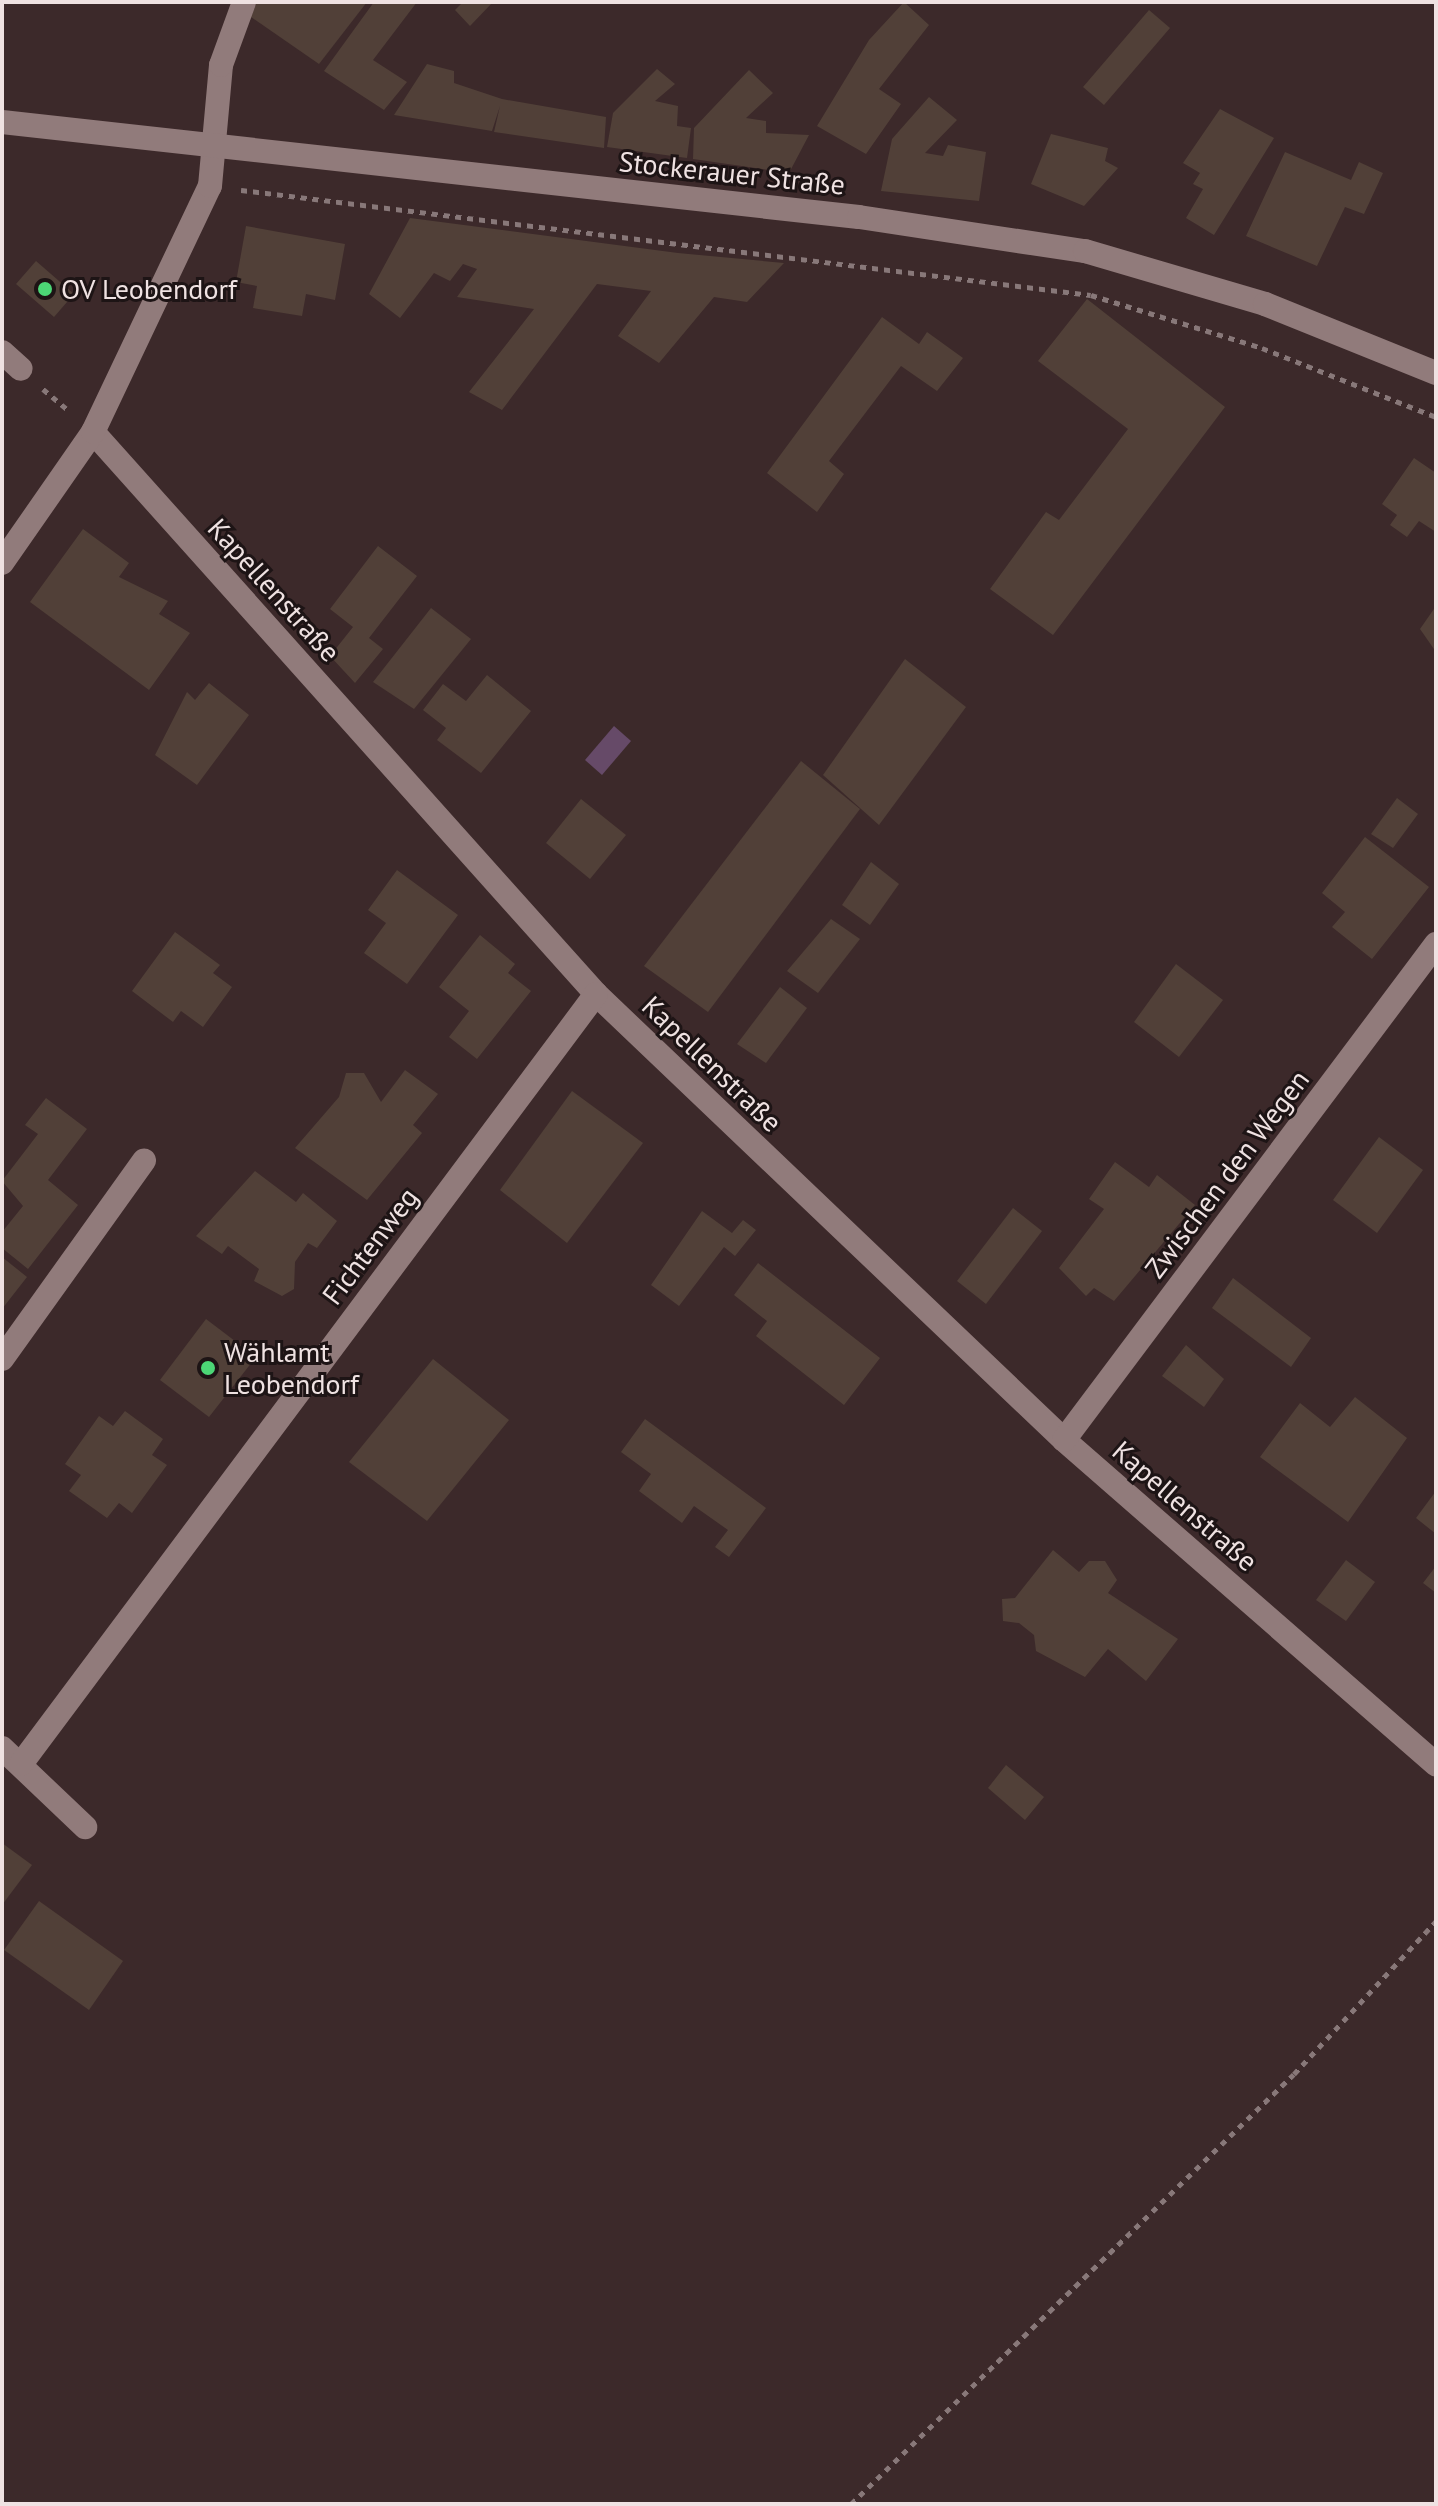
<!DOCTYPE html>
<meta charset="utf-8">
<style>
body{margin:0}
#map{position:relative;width:1438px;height:2506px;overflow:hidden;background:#3c292a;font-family:"PT Sans",sans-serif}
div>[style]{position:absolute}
.water>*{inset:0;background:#664a68}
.building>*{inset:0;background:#514038}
.path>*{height:5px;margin-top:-2.5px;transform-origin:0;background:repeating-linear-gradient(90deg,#887879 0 6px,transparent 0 12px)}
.minor>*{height:24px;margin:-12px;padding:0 12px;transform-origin:12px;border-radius:12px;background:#917b7b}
.tertiary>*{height:24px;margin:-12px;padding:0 12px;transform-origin:12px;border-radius:12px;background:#917b7b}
.dots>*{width:22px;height:22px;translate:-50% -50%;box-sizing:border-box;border:4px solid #1d1415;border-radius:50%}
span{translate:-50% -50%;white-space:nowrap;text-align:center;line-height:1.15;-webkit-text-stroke:6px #1d1415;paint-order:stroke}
.street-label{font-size:28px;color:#efe2e2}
.poi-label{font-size:28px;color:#efe2e2}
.left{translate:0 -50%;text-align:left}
.frame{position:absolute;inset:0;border:4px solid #efe2e2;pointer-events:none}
</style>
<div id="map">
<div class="water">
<i style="clip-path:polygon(614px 726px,631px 741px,602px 775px,585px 760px)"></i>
</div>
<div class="building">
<i style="clip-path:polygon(257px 2px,367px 2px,319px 64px,251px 17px)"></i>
<i style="clip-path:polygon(374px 2px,417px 2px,373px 60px,407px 82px,384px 110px,324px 71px)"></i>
<i style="clip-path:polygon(463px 2px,493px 2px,470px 26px,455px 10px)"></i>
<i style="clip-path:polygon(904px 2px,929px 25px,879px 89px,901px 104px,866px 154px,817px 126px,869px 40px)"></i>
<i style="clip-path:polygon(1149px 10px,1170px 28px,1104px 105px,1083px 87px)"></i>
<i style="clip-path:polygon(427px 64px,454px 71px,454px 83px,502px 99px,606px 117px,604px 148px,494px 132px,500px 106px,492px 131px,394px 115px)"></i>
<i style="clip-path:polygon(657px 69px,675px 84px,655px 101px,678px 106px,677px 126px,691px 128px,687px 158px,607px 147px,613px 113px)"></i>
<i style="clip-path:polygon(749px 70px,773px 93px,746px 118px,766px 121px,766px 133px,809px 135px,789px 173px,693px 159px,694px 128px)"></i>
<i style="clip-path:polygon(929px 97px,957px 120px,925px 153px,943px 156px,948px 145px,986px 152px,979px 201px,881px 191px,892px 139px)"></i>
<i style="clip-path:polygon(1220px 109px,1274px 138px,1214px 235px,1186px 218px,1203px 189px,1193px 184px,1200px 173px,1183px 163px)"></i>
<i style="clip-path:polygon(1051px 134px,1108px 148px,1105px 161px,1118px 168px,1084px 206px,1031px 184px)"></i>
<i style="clip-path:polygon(1285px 152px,1351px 180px,1359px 162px,1383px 173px,1364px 214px,1345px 207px,1317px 266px,1246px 236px)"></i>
<i style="clip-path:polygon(410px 218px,678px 253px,784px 263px,747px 302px,714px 297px,659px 363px,618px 336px,651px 291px,597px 284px,502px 410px,469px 392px,534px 309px,457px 297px,477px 269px,463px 264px,450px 281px,434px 273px,400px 318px,369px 294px)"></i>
<i style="clip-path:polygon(246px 226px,345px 244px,335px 300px,306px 294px,302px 316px,253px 308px,257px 286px,236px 282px)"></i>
<i style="clip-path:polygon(36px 261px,74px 294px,54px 317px,16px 284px)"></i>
<i style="clip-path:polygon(1087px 299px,1225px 407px,1053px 635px,990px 589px,1046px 512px,1059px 520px,1128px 429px,1038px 361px)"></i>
<i style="clip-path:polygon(882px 317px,919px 344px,927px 332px,963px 358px,937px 391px,901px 366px,829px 461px,844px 474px,817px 512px,767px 473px)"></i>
<i style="clip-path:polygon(1414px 458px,1436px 473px,1436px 532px,1419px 521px,1407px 537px,1390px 525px,1397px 515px,1382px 504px)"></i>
<i style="clip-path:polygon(83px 529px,129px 563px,119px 577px,168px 601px,159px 614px,190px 633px,149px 690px,30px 602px)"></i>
<i style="clip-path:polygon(378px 546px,417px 576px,369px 638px,383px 649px,355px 683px,330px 656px,353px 627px,330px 609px)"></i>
<i style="clip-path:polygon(1436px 606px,1436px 652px,1420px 629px)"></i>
<i style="clip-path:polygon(431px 608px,471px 639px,414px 709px,373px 682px)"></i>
<i style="clip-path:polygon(905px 659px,966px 707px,879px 825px,823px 775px)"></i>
<i style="clip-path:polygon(487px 675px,531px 711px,481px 773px,437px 740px,446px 728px,423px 710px,443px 684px,466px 701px)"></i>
<i style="clip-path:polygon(209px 683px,249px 715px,197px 785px,155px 755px,187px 692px,195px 700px)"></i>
<i style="clip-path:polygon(801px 761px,860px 809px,708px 1012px,644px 966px)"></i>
<i style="clip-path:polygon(1397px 798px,1418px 814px,1393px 848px,1371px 834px)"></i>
<i style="clip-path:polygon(581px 799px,626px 835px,590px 879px,546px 843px)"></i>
<i style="clip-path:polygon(1365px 837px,1429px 887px,1372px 959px,1332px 927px,1345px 912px,1322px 893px)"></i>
<i style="clip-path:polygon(871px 862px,899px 884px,870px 925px,842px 905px)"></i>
<i style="clip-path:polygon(397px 870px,458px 915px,407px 984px,364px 953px,386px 923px,368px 910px)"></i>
<i style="clip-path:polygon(831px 919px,860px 939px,818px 993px,787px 971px)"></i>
<i style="clip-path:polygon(175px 932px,220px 965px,213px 973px,232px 987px,203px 1027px,181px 1011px,173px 1022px,132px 991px)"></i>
<i style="clip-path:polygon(480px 935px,515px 964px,508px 973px,531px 991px,477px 1059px,449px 1037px,469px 1011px,439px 987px)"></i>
<i style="clip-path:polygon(1176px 964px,1223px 1000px,1179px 1057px,1134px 1022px)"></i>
<i style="clip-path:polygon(780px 987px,807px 1008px,766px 1063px,737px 1044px)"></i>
<i style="clip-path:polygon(405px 1070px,438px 1094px,413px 1125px,422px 1133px,367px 1200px,295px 1148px,339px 1097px,346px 1073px,364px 1073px,381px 1102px)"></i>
<i style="clip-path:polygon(572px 1091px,643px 1143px,567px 1243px,500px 1190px)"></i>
<i style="clip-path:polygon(46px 1098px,87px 1129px,48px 1180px,78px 1205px,28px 1269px,2px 1248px,2px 1232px,23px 1206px,2px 1181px,38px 1134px,25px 1125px)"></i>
<i style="clip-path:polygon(1379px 1137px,1423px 1170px,1377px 1233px,1333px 1200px)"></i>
<i style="clip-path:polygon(1115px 1162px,1149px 1187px,1157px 1175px,1195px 1205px,1114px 1301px,1094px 1288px,1086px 1296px,1059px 1268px,1104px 1209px,1089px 1199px)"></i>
<i style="clip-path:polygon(255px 1171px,296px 1202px,303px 1193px,337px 1221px,317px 1248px,308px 1243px,295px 1262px,294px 1289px,282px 1296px,254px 1281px,259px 1269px,228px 1246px,222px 1254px,196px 1236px)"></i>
<i style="clip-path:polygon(1013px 1208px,1042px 1231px,986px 1304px,957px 1281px)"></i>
<i style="clip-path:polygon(702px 1211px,732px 1233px,743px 1220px,756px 1230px,735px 1256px,724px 1247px,679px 1306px,651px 1285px)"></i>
<i style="clip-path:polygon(2px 1257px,27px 1277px,2px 1309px)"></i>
<i style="clip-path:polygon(758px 1263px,880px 1358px,844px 1405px,756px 1336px,767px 1321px,734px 1295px)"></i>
<i style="clip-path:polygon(1233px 1278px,1311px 1338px,1291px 1367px,1212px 1308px)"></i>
<i style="clip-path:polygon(206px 1319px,256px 1357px,209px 1417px,160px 1380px)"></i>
<i style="clip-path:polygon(1186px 1345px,1224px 1379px,1204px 1407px,1162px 1376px)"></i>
<i style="clip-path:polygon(433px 1359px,509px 1420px,427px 1521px,349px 1462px)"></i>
<i style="clip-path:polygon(1355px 1397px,1407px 1438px,1348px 1522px,1260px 1457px,1300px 1403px,1330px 1427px)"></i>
<i style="clip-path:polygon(125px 1411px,163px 1439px,152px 1455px,167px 1465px,132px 1513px,119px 1503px,107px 1518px,69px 1491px,81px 1475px,65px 1464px,99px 1416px,113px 1426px)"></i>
<i style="clip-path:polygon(645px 1419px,766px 1508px,729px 1557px,715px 1547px,728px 1530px,694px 1506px,682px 1523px,639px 1491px,651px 1474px,621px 1452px)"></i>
<i style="clip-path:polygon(1436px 1491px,1436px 1534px,1416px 1518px)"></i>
<i style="clip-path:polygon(1053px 1550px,1079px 1572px,1089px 1561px,1105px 1561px,1117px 1580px,1108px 1593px,1178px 1639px,1146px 1681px,1108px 1649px,1085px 1677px,1036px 1651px,1034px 1635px,1019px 1623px,1003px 1621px,1002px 1599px,1015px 1598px)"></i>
<i style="clip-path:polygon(1346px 1560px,1375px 1582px,1346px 1621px,1316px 1600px)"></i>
<i style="clip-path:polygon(1436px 1566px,1436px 1593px,1423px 1583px)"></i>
<i style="clip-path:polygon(1006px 1765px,1044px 1797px,1025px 1820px,988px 1788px)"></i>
<i style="clip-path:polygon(2px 1843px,32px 1865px,2px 1905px)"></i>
<i style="clip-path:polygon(39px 1901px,123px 1961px,89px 2010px,4px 1950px)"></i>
</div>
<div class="path">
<i style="left:241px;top:190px;width:856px;rotate:7.04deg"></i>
<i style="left:1091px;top:295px;width:179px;rotate:17.2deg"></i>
<i style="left:1262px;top:348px;width:187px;rotate:21.6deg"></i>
<i style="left:43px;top:389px;width:34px;rotate:40deg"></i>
<i style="left:851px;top:2504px;width:617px;rotate:-44.15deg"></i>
<i style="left:1294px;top:2074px;width:209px;rotate:-47.1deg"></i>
</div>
<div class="minor">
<i style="left:2px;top:352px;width:25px;rotate:42deg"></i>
<i style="left:93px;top:432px;width:754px;rotate:48.17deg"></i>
<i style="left:596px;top:994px;width:646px;rotate:43.62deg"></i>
<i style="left:1064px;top:1440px;width:494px;rotate:41.1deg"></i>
<i style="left:2px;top:563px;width:160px;rotate:-55.2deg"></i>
<i style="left:93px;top:432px;width:272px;rotate:-64.6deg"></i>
<i style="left:210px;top:186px;width:121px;rotate:-84.8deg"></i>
<i style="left:221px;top:65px;width:67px;rotate:-69.9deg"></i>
<i style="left:2px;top:1359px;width:244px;rotate:-54.4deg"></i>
<i style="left:1064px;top:1440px;width:620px;rotate:-53.13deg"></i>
<i style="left:2px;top:1748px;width:115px;rotate:43.6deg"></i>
<i style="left:21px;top:1764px;width:961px;rotate:-53.25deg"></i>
</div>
<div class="tertiary">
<i style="left:2px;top:122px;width:862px;rotate:6.33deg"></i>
<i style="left:859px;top:217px;width:229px;rotate:8.6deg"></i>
<i style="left:1085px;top:251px;width:188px;rotate:16.4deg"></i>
<i style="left:1265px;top:304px;width:184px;rotate:22deg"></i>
</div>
<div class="dots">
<i style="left:45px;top:289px;background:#4cd676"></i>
<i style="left:208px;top:1368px;background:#4cd676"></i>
</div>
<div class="street-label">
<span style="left:732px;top:173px;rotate:6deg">Stockerauer Straße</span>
<span style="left:274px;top:590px;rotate:48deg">Kapellenstraße</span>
<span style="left:712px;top:1064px;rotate:44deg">Kapellenstraße</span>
<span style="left:1227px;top:1174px;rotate:-53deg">Zwischen den Wegen</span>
<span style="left:370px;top:1246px;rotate:-53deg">Fichtenweg</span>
<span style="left:1185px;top:1506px;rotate:41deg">Kapellenstraße</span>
</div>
<div class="poi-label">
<span class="left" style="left:61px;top:289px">OV Leobendorf</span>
<span class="left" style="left:224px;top:1368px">Wählamt<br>Leobendorf</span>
</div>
<div class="frame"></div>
</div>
